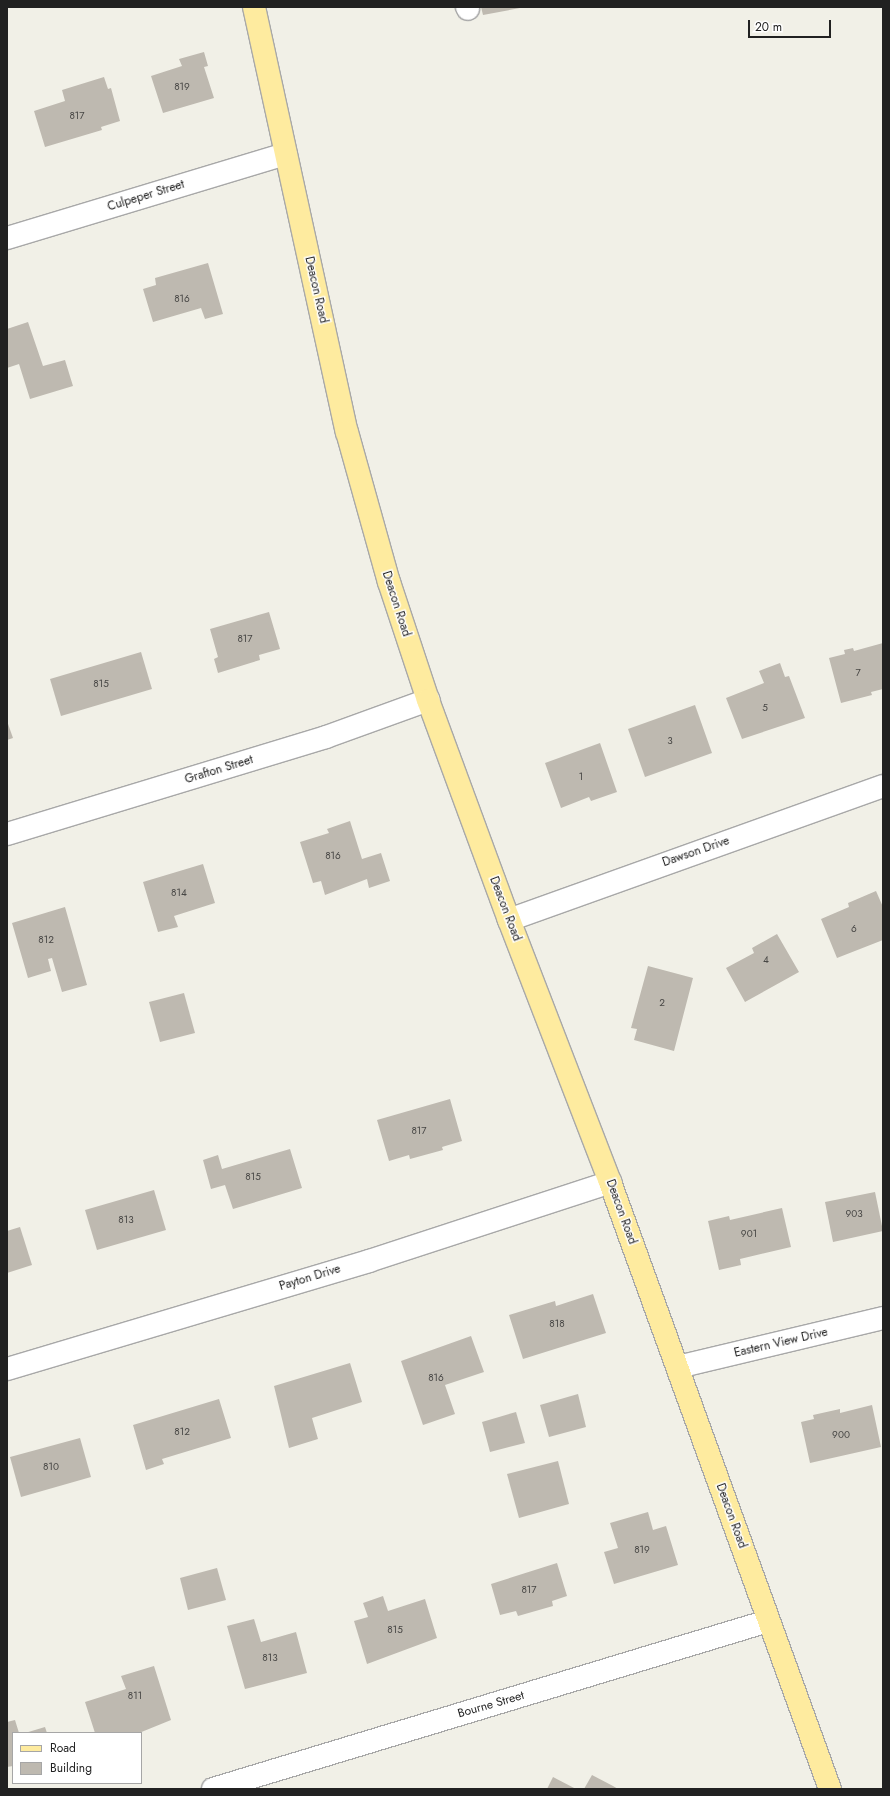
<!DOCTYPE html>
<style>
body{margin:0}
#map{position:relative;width:890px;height:1796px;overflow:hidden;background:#f1f0e7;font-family:Jost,sans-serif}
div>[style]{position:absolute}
.building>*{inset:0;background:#beb9b0}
.roads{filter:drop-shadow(1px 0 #a8a8a8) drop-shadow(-1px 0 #a8a8a8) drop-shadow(0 1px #a8a8a8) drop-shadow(0 -1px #a8a8a8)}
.minor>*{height:22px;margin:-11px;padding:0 11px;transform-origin:11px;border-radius:11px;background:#fff}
.major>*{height:22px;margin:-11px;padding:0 11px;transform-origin:11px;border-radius:11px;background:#feeb9f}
span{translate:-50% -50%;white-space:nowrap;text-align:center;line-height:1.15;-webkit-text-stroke:3px #fff;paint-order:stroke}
.number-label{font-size:10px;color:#484745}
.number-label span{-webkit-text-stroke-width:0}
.street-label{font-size:12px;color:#212121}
.frame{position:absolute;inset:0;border:8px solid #212121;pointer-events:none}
.legend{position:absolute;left:12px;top:1732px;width:130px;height:52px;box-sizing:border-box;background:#fff;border:1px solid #a6a6a6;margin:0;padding:5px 7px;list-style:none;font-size:12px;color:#212121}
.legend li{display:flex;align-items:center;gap:8px;height:20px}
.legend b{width:20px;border:1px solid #a6a6a6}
.scale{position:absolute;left:748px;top:20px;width:83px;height:18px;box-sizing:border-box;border:2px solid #212121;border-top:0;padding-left:5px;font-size:12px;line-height:14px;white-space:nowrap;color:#212121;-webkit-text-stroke:3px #fff;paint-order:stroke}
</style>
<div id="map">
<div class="building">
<i style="clip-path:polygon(481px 7px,520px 7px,520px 8px,483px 15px)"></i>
<i style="clip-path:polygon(204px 52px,208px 66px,204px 67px,214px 98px,163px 113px,151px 76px,182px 66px,179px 59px)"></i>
<i style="clip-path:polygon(104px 77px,108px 89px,111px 88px,120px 121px,101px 127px,102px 130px,45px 147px,34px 111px,65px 101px,62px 90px)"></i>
<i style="clip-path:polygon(208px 263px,223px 314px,205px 319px,201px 308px,153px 322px,143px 289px,156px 285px,155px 278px)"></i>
<i style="clip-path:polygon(28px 322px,43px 366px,65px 360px,73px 386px,30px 399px,19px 364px,7px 368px,7px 329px)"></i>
<i style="clip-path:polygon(269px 612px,280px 649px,259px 655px,260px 660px,218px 673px,214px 659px,218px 657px,210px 629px)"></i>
<i style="clip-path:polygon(883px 643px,883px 689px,871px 692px,872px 695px,841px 703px,829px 658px,845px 654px,844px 650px,853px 648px,854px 651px)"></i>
<i style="clip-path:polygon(141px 652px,152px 689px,61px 716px,50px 679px)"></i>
<i style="clip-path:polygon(780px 663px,785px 677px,789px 676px,805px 718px,742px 739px,726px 698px,764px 683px,759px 671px)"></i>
<i style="clip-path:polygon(695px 705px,712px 753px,645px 777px,628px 729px)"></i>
<i style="clip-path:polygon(7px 721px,13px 738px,7px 740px)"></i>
<i style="clip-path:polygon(600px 743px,617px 792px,591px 801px,589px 797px,561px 808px,545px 763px)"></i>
<i style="clip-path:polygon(350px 821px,362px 859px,381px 853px,390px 881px,369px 888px,367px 879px,325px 895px,321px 881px,313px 883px,300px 842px,329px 833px,327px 829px)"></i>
<i style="clip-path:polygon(203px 864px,215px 903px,174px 916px,178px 927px,158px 932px,143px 882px)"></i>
<i style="clip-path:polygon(876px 891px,883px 907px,883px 940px,837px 958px,821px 919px,849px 907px,848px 903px)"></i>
<i style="clip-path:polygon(65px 907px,87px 985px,62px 992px,52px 958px,48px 959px,51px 971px,28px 978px,12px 923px)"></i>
<i style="clip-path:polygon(777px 934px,799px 972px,745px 1002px,726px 968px,754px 953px,752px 948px)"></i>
<i style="clip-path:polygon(648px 966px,693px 978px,674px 1051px,634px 1040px,637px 1029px,631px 1028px)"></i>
<i style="clip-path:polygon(184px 993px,195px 1033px,160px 1042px,149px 1002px)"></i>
<i style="clip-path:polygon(450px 1099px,462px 1141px,442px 1147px,443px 1150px,410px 1159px,409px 1155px,389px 1161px,377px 1120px)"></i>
<i style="clip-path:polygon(290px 1149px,302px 1188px,233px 1209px,225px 1185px,211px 1189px,203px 1160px,218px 1155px,222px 1169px)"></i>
<i style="clip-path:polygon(154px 1190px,166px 1230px,97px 1250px,85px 1210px)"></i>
<i style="clip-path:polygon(875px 1192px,883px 1231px,833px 1242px,825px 1202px)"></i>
<i style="clip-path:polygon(782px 1208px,791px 1247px,740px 1259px,741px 1265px,719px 1270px,708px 1221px,729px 1216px,730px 1220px)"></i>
<i style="clip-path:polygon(20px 1227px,32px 1265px,7px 1273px,7px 1231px)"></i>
<i style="clip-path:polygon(593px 1294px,606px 1333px,523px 1359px,509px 1315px,555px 1301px,556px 1306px)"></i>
<i style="clip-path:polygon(471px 1336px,484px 1372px,445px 1385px,455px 1414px,423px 1425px,401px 1361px)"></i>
<i style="clip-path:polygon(350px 1363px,362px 1402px,312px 1418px,318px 1439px,289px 1448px,274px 1386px)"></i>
<i style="clip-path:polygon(578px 1394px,586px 1427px,549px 1437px,540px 1405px)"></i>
<i style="clip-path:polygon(219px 1399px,231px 1438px,162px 1459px,164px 1464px,146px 1470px,133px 1425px)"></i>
<i style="clip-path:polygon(872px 1405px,881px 1447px,810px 1463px,801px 1422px,814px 1419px,813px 1415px,840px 1409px,840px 1413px)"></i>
<i style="clip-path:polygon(516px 1412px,525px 1443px,490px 1452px,482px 1422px)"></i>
<i style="clip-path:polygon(80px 1438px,91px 1477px,21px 1497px,10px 1457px)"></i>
<i style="clip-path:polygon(558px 1461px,569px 1504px,519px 1518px,507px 1474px)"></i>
<i style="clip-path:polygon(648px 1512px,653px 1530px,666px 1526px,678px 1565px,614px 1584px,604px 1552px,618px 1548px,610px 1523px)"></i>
<i style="clip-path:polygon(557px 1563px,567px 1596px,552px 1601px,553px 1606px,518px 1616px,516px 1611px,500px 1615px,491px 1584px)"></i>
<i style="clip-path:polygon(217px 1568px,226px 1600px,188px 1610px,180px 1578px)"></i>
<i style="clip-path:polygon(383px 1596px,388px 1611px,425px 1599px,437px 1638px,367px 1664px,354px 1621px,368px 1617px,363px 1603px)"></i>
<i style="clip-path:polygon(254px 1619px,261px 1642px,296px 1632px,307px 1673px,245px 1689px,227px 1626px)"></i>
<i style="clip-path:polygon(154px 1666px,171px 1720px,139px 1733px,95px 1733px,85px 1702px,126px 1689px,121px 1676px)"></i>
<i style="clip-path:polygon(15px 1720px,19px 1733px,13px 1733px,13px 1766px,7px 1767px,7px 1722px)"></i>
<i style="clip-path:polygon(45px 1727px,47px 1733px,25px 1733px)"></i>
<i style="clip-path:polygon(592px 1775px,613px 1786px,618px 1789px,584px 1789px)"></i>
<i style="clip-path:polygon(553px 1777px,576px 1789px,547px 1789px)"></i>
</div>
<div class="roads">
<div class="minor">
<i style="left:467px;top:7px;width:2px;rotate:63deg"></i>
<i style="left:7px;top:238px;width:291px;rotate:-16.8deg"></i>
<i style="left:7px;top:834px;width:333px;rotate:-16.9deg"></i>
<i style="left:326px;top:737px;width:109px;rotate:-19.9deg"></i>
<i style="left:509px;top:920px;width:397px;rotate:-19.7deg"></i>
<i style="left:678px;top:1367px;width:211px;rotate:-13.4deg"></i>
<i style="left:7px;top:1369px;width:378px;rotate:-16.6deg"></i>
<i style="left:369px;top:1261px;width:254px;rotate:-18.1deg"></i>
<i style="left:213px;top:1789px;width:580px;rotate:-16.84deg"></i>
</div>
<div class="major">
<i style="left:254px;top:7px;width:435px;rotate:77.7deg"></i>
<i style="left:347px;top:432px;width:156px;rotate:74.4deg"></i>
<i style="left:389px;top:582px;width:124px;rotate:71.7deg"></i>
<i style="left:428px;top:700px;width:234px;rotate:69.8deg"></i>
<i style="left:509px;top:920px;width:281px;rotate:68.9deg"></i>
<i style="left:610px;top:1182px;width:646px;rotate:70.08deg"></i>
</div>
</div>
<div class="number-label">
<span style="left:182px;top:87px">819</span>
<span style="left:77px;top:116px">817</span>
<span style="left:182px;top:299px">816</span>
<span style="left:245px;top:639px">817</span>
<span style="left:858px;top:673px">7</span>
<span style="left:101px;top:684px">815</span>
<span style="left:765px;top:708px">5</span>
<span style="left:670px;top:741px">3</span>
<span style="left:581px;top:777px">1</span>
<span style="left:333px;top:856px">816</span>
<span style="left:179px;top:893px">814</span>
<span style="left:854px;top:929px">6</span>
<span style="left:46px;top:940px">812</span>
<span style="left:766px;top:960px">4</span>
<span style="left:662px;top:1003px">2</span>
<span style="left:419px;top:1131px">817</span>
<span style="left:253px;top:1177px">815</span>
<span style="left:854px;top:1214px">903</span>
<span style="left:126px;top:1220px">813</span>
<span style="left:749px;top:1234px">901</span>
<span style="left:557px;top:1324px">818</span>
<span style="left:436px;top:1378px">816</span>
<span style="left:182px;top:1432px">812</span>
<span style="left:841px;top:1435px">900</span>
<span style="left:51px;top:1467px">810</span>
<span style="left:642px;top:1550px">819</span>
<span style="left:529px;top:1590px">817</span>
<span style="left:395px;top:1630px">815</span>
<span style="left:270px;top:1658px">813</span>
<span style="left:135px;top:1696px">811</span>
</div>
<div class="street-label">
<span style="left:146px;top:196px;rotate:-17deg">Culpeper Street</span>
<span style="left:316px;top:290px;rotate:77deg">Deacon Road</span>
<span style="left:396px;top:604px;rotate:72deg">Deacon Road</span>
<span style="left:219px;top:770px;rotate:-17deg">Grafton Street</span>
<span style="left:696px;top:852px;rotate:-19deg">Dawson Drive</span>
<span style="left:505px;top:909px;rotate:69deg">Deacon Road</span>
<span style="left:621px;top:1212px;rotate:70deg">Deacon Road</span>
<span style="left:310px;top:1278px;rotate:-17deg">Payton Drive</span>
<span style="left:781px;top:1343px;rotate:-13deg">Eastern View Drive</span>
<span style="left:731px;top:1516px;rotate:70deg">Deacon Road</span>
<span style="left:491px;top:1705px;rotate:-16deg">Bourne Street</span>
</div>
<div class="frame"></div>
<ul class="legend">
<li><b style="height:5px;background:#feeb9f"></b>Road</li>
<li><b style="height:11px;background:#beb9b0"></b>Building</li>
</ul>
<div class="scale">20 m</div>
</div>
